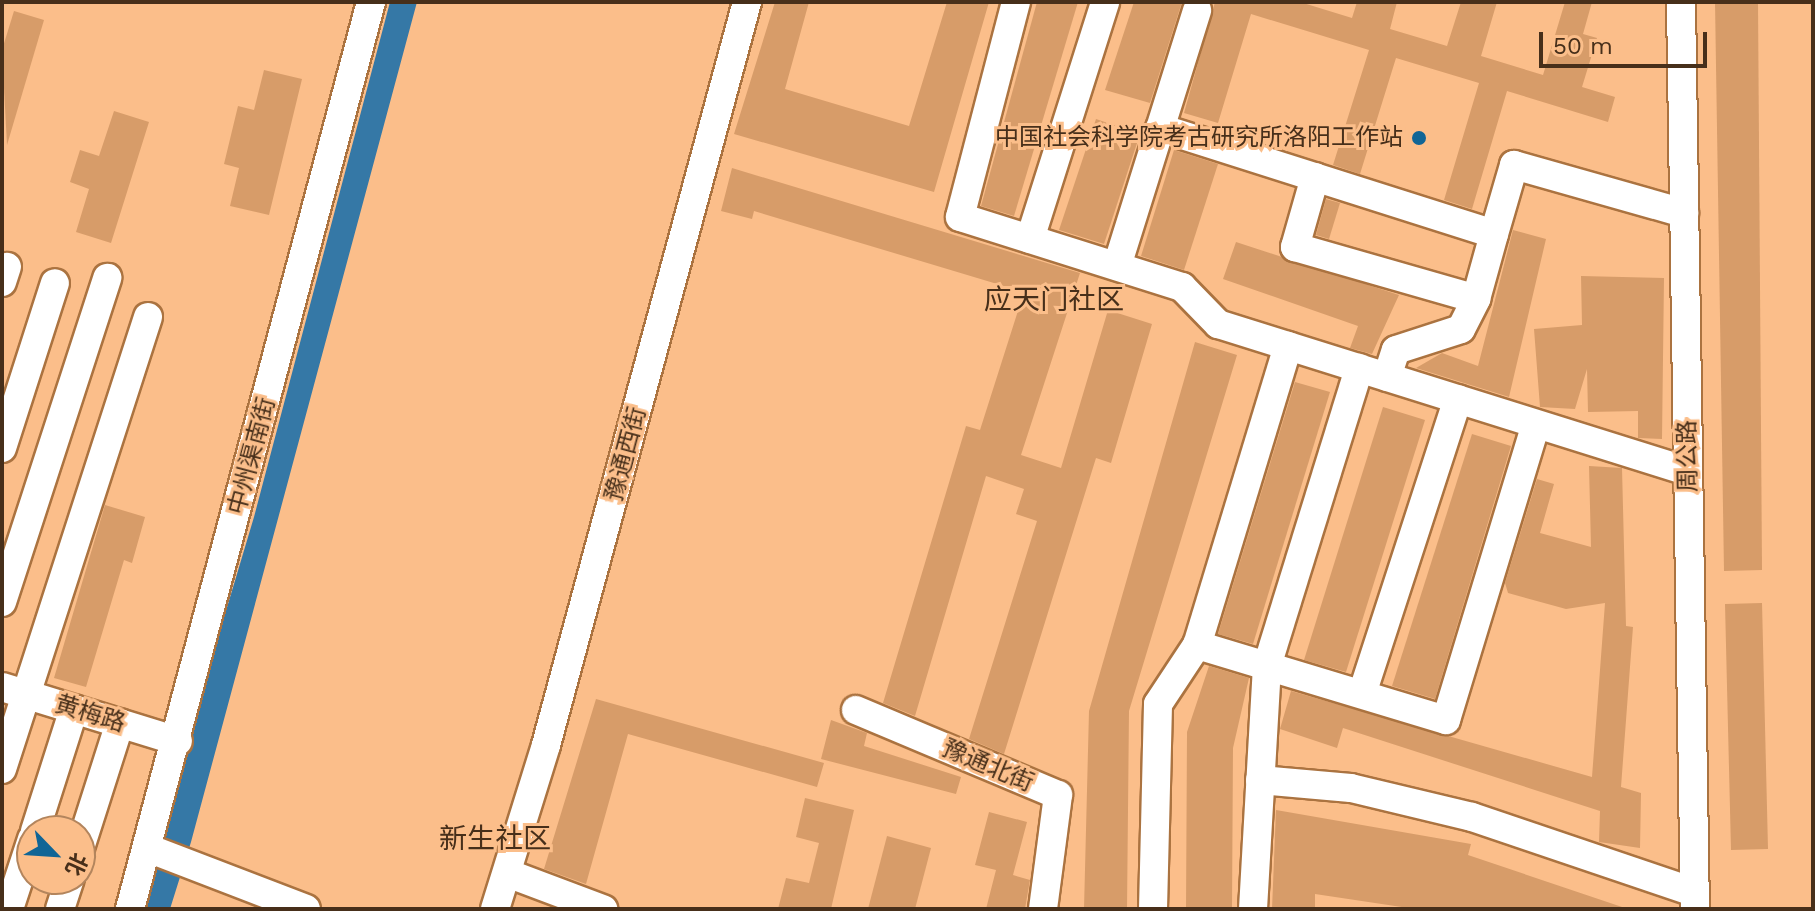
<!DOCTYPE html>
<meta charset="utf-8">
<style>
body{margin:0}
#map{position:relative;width:1815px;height:911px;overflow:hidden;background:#fbbe8a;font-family:"Work Sans","Noto Sans SC",sans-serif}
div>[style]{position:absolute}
.water>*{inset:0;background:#3578a6}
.building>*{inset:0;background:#d79c69}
.roads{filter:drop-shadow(2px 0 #ab7340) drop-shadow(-2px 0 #ab7340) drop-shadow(0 2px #ab7340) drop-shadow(0 -2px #ab7340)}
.minor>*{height:28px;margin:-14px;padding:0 14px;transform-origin:14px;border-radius:14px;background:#fff}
.dots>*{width:22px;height:22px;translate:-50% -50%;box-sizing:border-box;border:4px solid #fbbe8a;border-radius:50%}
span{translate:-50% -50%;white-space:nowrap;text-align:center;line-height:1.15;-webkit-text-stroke:6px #fbbe8a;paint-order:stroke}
.poi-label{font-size:24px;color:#472f1a}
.right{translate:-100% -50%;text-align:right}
.street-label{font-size:24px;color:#472f1a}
.quarter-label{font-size:28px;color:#472f1a}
.frame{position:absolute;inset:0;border:4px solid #472f1a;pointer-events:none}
.north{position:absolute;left:16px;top:815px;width:80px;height:80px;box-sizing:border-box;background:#fbbe8a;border:2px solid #b3855d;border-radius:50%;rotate:115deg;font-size:22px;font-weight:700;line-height:32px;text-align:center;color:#472f1a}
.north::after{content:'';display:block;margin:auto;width:28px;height:36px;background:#106596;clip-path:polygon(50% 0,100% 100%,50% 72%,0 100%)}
.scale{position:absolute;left:1539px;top:32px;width:168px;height:36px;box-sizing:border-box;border:4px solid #472f1a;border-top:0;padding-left:10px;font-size:24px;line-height:28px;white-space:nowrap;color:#472f1a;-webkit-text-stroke:6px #fbbe8a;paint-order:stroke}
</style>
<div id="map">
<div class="water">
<i style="clip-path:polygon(390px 2px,417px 2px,191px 842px,170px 909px,137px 909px,254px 517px)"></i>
</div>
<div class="building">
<i style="clip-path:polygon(775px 2px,809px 2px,785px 89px,909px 126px,947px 2px,989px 2px,934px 192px,734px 134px)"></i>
<i style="clip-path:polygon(1037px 2px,1078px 2px,1014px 216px,981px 206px)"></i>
<i style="clip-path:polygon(1134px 2px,1182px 2px,1150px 103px,1105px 90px)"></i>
<i style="clip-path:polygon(1215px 2px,1300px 2px,1352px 18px,1357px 2px,1397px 2px,1390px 29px,1447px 46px,1461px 2px,1497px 2px,1481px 56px,1543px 75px,1565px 2px,1592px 2px,1583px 34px,1597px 38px,1582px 87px,1615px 97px,1608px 122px,1507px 91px,1472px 209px,1444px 200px,1479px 83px,1396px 58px,1360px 174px,1333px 165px,1369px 50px,1251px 14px,1218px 123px,1184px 113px)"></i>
<i style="clip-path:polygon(1715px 2px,1758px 2px,1762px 570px,1724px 571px)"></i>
<i style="clip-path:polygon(14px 11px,44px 20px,7px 145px,2px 50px)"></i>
<i style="clip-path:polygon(264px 70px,302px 79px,269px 215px,230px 206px,239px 168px,224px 164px,238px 106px,254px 110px)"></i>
<i style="clip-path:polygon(114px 111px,149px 122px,111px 243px,76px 232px,89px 189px,70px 182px,80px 150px,99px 156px)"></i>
<i style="clip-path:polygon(1096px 119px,1140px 134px,1104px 244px,1059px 230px)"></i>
<i style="clip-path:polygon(1174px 150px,1218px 164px,1184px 270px,1141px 256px)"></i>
<i style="clip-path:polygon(732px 168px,1080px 273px,1021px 455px,1061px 468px,1108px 310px,1152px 324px,1111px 463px,1096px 458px,1004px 754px,969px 739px,1037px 521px,1016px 514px,1024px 489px,986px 476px,915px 716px,883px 703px,966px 426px,980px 430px,1024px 292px,754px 211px,752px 219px,721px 211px)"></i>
<i style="clip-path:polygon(1326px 199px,1340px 203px,1329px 239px,1316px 235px)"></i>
<i style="clip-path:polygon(1513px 230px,1546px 239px,1509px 397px,1416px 368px,1442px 353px,1478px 366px)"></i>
<i style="clip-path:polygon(1236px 242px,1399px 295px,1372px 354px,1350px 348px,1358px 326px,1223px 279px)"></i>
<i style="clip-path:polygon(1581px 276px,1664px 278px,1662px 439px,1638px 438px,1638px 411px,1588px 412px,1587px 369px,1575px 409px,1540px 407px,1534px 329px,1582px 325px)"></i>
<i style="clip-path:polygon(1195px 342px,1237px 355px,1129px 711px,1127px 909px,1084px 909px,1089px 711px)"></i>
<i style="clip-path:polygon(1295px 382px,1330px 392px,1253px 644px,1218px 634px)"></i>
<i style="clip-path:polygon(1383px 407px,1425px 420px,1346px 672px,1304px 660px)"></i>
<i style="clip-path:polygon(1472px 434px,1511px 446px,1435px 699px,1392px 686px)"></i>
<i style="clip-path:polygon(1589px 466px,1622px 468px,1626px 626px,1633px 627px,1621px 787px,1641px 793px,1640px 848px,1599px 842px,1600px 811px,1343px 728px,1337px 748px,1280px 729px,1291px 691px,1592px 777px,1605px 603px,1566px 609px,1508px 593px,1505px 583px,1537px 479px,1554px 484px,1540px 533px,1591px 547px)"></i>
<i style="clip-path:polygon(105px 505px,145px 517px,132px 563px,124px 560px,86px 687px,54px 678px)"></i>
<i style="clip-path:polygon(1762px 603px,1768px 849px,1731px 850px,1725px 604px)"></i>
<i style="clip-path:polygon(1209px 666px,1249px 678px,1233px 748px,1232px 909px,1186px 909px,1187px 732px)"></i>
<i style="clip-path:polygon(596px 699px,824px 763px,817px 787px,628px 734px,586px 884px,544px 869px)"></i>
<i style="clip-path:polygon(831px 720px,867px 733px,864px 746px,961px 777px,956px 794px,821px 759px)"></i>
<i style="clip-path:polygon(805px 798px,854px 810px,831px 909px,778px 909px,786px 878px,809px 883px,819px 843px,796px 837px)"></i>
<i style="clip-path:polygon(1276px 810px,1471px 844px,1468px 855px,1628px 909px,1415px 909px,1315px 894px,1315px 909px,1272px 909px)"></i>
<i style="clip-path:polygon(989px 812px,1027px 822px,1013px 875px,1030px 880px,1025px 909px,986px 909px,996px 870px,975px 865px)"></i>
<i style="clip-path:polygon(887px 836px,931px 848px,915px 909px,868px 909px)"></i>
</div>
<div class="roads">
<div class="minor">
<i style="left:1016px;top:2px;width:222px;rotate:104.6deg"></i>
<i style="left:960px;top:217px;width:233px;rotate:17.5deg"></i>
<i style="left:1182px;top:287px;width:52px;rotate:45.8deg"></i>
<i style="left:1218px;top:324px;width:492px;rotate:17.4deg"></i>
<i style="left:1681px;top:2px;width:907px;rotate:89.12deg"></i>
<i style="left:1160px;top:128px;width:350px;rotate:17.6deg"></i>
<i style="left:1494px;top:234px;width:72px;rotate:-73.8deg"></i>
<i style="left:1514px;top:165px;width:177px;rotate:15.8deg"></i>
<i style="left:1315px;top:177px;width:73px;rotate:105.9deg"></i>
<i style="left:1295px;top:247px;width:188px;rotate:16deg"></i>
<i style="left:1476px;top:299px;width:67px;rotate:-74.5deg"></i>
<i style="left:1030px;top:239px;width:249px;rotate:-72.4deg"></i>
<i style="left:1117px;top:266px;width:268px;rotate:-72.6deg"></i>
<i style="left:2px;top:282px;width:16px;rotate:-72deg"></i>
<i style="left:1288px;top:346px;width:313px;rotate:106.9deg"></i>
<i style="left:1197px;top:645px;width:260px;rotate:16.8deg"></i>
<i style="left:1446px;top:720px;width:309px;rotate:-73.1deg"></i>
<i style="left:1387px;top:377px;width:28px;rotate:-72deg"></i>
<i style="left:1396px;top:350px;width:68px;rotate:-17.9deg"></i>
<i style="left:1461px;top:329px;width:34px;rotate:-63deg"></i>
<i style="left:2px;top:448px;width:173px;rotate:-72.2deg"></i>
<i style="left:2px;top:602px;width:341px;rotate:-72deg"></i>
<i style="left:2px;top:687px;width:184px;rotate:17.1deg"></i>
<i style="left:1362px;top:694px;width:310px;rotate:-72deg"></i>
<i style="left:856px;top:710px;width:219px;rotate:22.8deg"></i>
<i style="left:1058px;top:795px;width:115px;rotate:97.5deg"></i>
<i style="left:2px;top:769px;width:475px;rotate:-72.1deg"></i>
<i style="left:1260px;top:780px;width:91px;rotate:5deg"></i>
<i style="left:1351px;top:788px;width:124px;rotate:13.5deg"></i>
<i style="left:1472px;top:817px;width:234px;rotate:18.7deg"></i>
<i style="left:35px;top:831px;width:128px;rotate:-72.3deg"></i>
<i style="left:80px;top:848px;width:131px;rotate:-72.3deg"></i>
<i style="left:150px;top:849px;width:167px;rotate:21deg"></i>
<i style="left:507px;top:873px;width:103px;rotate:20.6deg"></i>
<i style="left:9px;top:909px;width:74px;rotate:-71.8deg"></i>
<i style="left:60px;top:909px;width:32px;rotate:-72deg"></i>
<i style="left:130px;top:909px;width:938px;rotate:-75.12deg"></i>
<i style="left:495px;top:909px;width:172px;rotate:-72.7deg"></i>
<i style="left:546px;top:745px;width:770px;rotate:-74.86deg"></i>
<i style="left:1153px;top:909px;width:205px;rotate:-88.6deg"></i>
<i style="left:1158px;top:704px;width:71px;rotate:-56.5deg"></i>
<i style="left:1253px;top:909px;width:243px;rotate:-86.7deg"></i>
<i style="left:1267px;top:666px;width:312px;rotate:-72.8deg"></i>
</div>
</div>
<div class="dots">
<i style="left:1419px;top:138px;background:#106596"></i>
</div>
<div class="poi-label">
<span class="right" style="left:1403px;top:138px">中国社会科学院考古研究所洛阳工作站</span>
</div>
<div class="street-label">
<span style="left:626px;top:454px;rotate:-75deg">豫通西街</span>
<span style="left:252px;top:456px;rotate:-75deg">中州渠南街</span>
<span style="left:1688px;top:456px;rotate:-91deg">周公路</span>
<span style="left:90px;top:714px;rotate:17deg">黄梅路</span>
<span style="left:988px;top:766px;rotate:23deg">豫通北街</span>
</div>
<div class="quarter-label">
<span style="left:1054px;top:300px">应天门社区</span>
<span style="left:495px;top:839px">新生社区</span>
</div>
<div class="frame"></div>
<div class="north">北</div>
<div class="scale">50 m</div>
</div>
